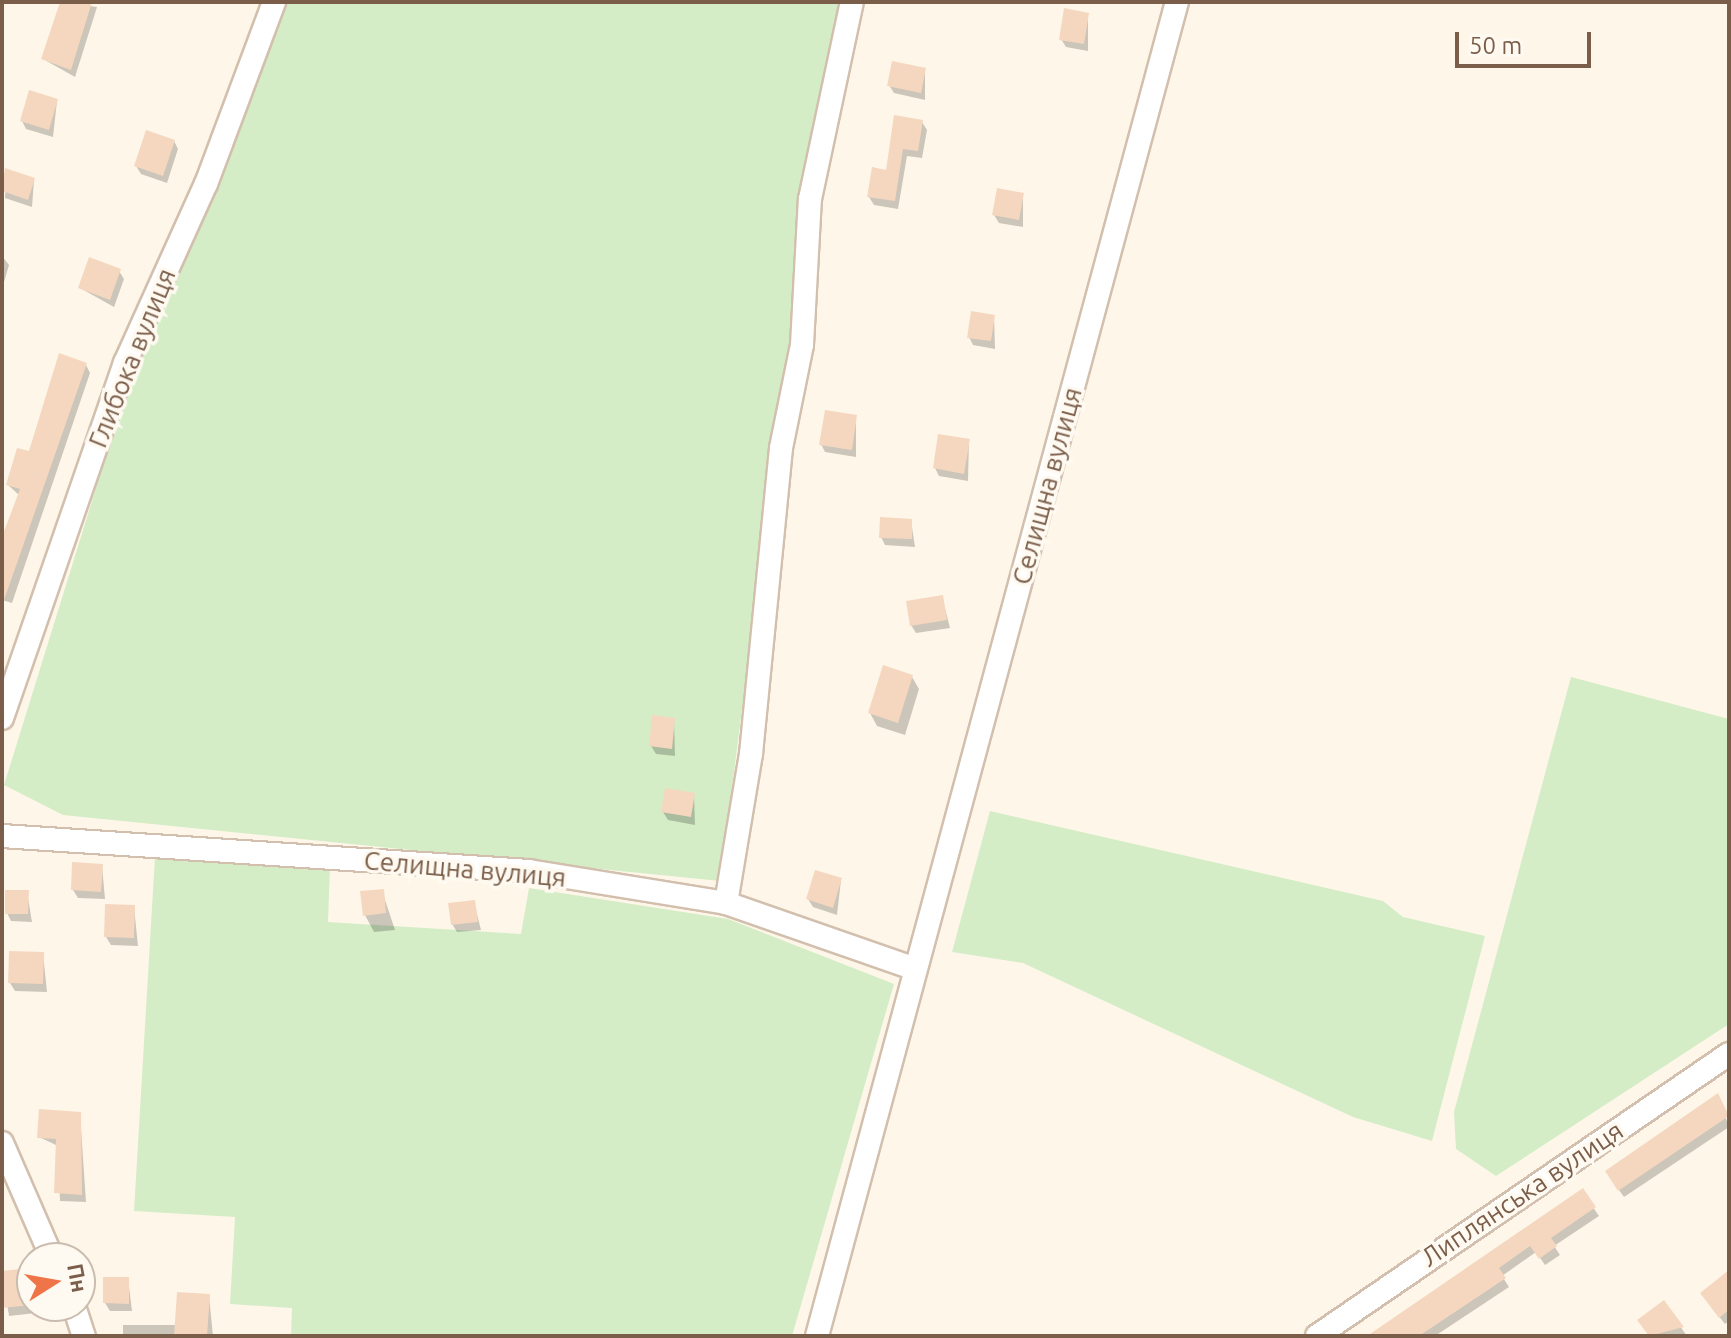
<!DOCTYPE html>
<meta charset="utf-8">
<style>
body{margin:0}
#map{position:relative;width:1731px;height:1338px;overflow:hidden;background:#fef7e9;font-family:Ubuntu,sans-serif}
div>[style]{position:absolute}
.green>*{inset:0;background:#d4edc6}
.shadow>*{inset:0;background:#0003}
.building>*{inset:0;background:#f5d7bf}
.roads{filter:drop-shadow(2px 0 #d2bfad) drop-shadow(-2px 0 #d2bfad) drop-shadow(0 2px #d2bfad) drop-shadow(0 -2px #d2bfad)}
.street>*{height:22px;margin:-11px;padding:0 11px;transform-origin:11px;border-radius:11px;background:#fff}
span{translate:-50% -50%;white-space:nowrap;text-align:center;line-height:1.15;-webkit-text-stroke:7px #fffaf1;paint-order:stroke}
.street-label{font-size:26px;color:#7b5e4a}
.frame{position:absolute;inset:0;border:4px solid #7b5e4a;pointer-events:none}
.north{position:absolute;left:16px;top:1242px;width:80px;height:80px;box-sizing:border-box;background:#fffaf1;border:2px solid #cabcae;border-radius:50%;rotate:79deg;font-size:22px;font-weight:700;line-height:32px;text-align:center;color:#7b5e4a}
.north::after{content:'';display:block;margin:auto;width:28px;height:36px;background:#ef7447;clip-path:polygon(50% 0,100% 100%,50% 72%,0 100%)}
.scale{position:absolute;left:1455px;top:32px;width:136px;height:36px;box-sizing:border-box;border:4px solid #7b5e4a;border-top:0;padding-left:10px;font-size:24px;line-height:28px;white-space:nowrap;color:#7b5e4a;-webkit-text-stroke:6px #fffaf1;paint-order:stroke}
</style>
<div id="map">
<div class="green">
<i style="clip-path:polygon(282px 2px,840px 2px,808px 195px,720px 881px,63px 815px,4px 785px,132px 372px)"></i>
<i style="clip-path:polygon(1571px 677px,1729px 719px,1729px 1024px,1496px 1176px,1456px 1149px,1454px 1112px)"></i>
<i style="clip-path:polygon(990px 811px,1383px 901px,1403px 917px,1485px 936px,1432px 1141px,1353px 1117px,1023px 963px,952px 952px)"></i>
<i style="clip-path:polygon(155px 857px,330px 868px,328px 922px,521px 934px,529px 888px,728px 919px,894px 984px,792px 1336px,291px 1336px,292px 1308px,230px 1304px,235px 1217px,134px 1211px)"></i>
</div>
<div class="shadow">
<i style="clip-path:polygon(61px 2px,97px 7px,75px 77px,43px 59px)"></i>
<i style="clip-path:polygon(1088px 15px,1088px 51px,1066px 47px,1061px 39px)"></i>
<i style="clip-path:polygon(925px 70px,925px 100px,894px 93px,889px 85px)"></i>
<i style="clip-path:polygon(57px 101px,53px 137px,26px 129px,22px 121px)"></i>
<i style="clip-path:polygon(896px 118px,922px 122px,927px 130px,922px 158px,907px 156px,898px 209px,874px 205px,869px 197px,887px 172px)"></i>
<i style="clip-path:polygon(174px 141px,178px 149px,167px 183px,141px 174px,136px 166px)"></i>
<i style="clip-path:polygon(7px 171px,34px 180px,32px 207px,5px 198px)"></i>
<i style="clip-path:polygon(1023px 194px,1023px 227px,999px 223px,994px 215px)"></i>
<i style="clip-path:polygon(2px 256px,9px 265px,2px 289px)"></i>
<i style="clip-path:polygon(119px 271px,124px 279px,114px 307px,80px 288px)"></i>
<i style="clip-path:polygon(994px 317px,995px 349px,973px 345px,969px 337px)"></i>
<i style="clip-path:polygon(86px 365px,90px 373px,12px 603px,2px 600px,2px 537px,19px 495px,8px 485px)"></i>
<i style="clip-path:polygon(856px 417px,856px 457px,825px 452px,821px 444px)"></i>
<i style="clip-path:polygon(969px 440px,968px 481px,939px 476px,935px 468px)"></i>
<i style="clip-path:polygon(911px 521px,915px 547px,885px 545px,881px 537px)"></i>
<i style="clip-path:polygon(942px 597px,950px 628px,916px 633px,911px 625px)"></i>
<i style="clip-path:polygon(912px 677px,919px 689px,905px 735px,877px 726px,870px 713px)"></i>
<i style="clip-path:polygon(674px 720px,675px 756px,656px 754px,651px 746px)"></i>
<i style="clip-path:polygon(694px 795px,695px 825px,668px 820px,663px 812px)"></i>
<i style="clip-path:polygon(102px 866px,105px 899px,78px 898px,73px 890px)"></i>
<i style="clip-path:polygon(841px 880px,837px 915px,813px 907px,808px 899px)"></i>
<i style="clip-path:polygon(382px 891px,395px 930px,374px 932px,365px 915px)"></i>
<i style="clip-path:polygon(27px 892px,32px 922px,11px 921px,7px 913px)"></i>
<i style="clip-path:polygon(474px 902px,481px 930px,457px 932px,452px 924px)"></i>
<i style="clip-path:polygon(134px 907px,138px 946px,111px 945px,106px 937px)"></i>
<i style="clip-path:polygon(43px 954px,47px 992px,15px 991px,10px 983px)"></i>
<i style="clip-path:polygon(1718px 1096px,1729px 1127px,1624px 1197px,1612px 1180px)"></i>
<i style="clip-path:polygon(80px 1114px,86px 1202px,60px 1201px,58px 1146px,39px 1137px)"></i>
<i style="clip-path:polygon(1582px 1191px,1599px 1216px,1554px 1246px,1560px 1255px,1545px 1265px,1536px 1252px,1502px 1276px,1509px 1287px,1435px 1336px,1378px 1336px)"></i>
<i style="clip-path:polygon(28px 1270px,36px 1313px,9px 1316px,2px 1273px)"></i>
<i style="clip-path:polygon(1729px 1273px,1729px 1321px,1725px 1324px,1707px 1301px)"></i>
<i style="clip-path:polygon(128px 1279px,132px 1311px,110px 1311px,105px 1303px)"></i>
<i style="clip-path:polygon(209px 1296px,213px 1336px,123px 1336px,123px 1325px,176px 1325px)"></i>
<i style="clip-path:polygon(1664px 1303px,1682px 1329px,1687px 1336px,1650px 1336px,1644px 1328px)"></i>
</div>
<div class="building">
<i style="clip-path:polygon(60px 2px,92px 2px,71px 70px,41px 59px)"></i>
<i style="clip-path:polygon(1064px 8px,1089px 13px,1084px 44px,1059px 40px)"></i>
<i style="clip-path:polygon(892px 61px,926px 68px,921px 93px,887px 86px)"></i>
<i style="clip-path:polygon(29px 90px,58px 99px,49px 130px,20px 121px)"></i>
<i style="clip-path:polygon(894px 115px,923px 120px,918px 151px,903px 149px,895px 201px,867px 197px,872px 167px,886px 170px)"></i>
<i style="clip-path:polygon(146px 130px,175px 140px,163px 176px,134px 166px)"></i>
<i style="clip-path:polygon(5px 168px,35px 178px,28px 200px,2px 191px)"></i>
<i style="clip-path:polygon(997px 188px,1024px 193px,1019px 220px,992px 215px)"></i>
<i style="clip-path:polygon(89px 257px,121px 269px,110px 300px,78px 288px)"></i>
<i style="clip-path:polygon(971px 311px,995px 315px,991px 341px,967px 338px)"></i>
<i style="clip-path:polygon(59px 353px,87px 363px,2px 606px,2px 537px,20px 489px,6px 485px,17px 448px,29px 451px)"></i>
<i style="clip-path:polygon(825px 410px,857px 415px,852px 450px,819px 445px)"></i>
<i style="clip-path:polygon(938px 434px,970px 439px,964px 474px,933px 468px)"></i>
<i style="clip-path:polygon(880px 517px,912px 519px,912px 539px,879px 538px)"></i>
<i style="clip-path:polygon(943px 595px,947px 620px,910px 626px,906px 601px)"></i>
<i style="clip-path:polygon(883px 665px,913px 675px,898px 723px,868px 713px)"></i>
<i style="clip-path:polygon(652px 715px,675px 718px,672px 749px,649px 746px)"></i>
<i style="clip-path:polygon(665px 788px,695px 793px,691px 817px,661px 812px)"></i>
<i style="clip-path:polygon(72px 862px,103px 864px,101px 892px,71px 890px)"></i>
<i style="clip-path:polygon(815px 870px,842px 878px,833px 908px,806px 899px)"></i>
<i style="clip-path:polygon(384px 889px,386px 913px,363px 916px,360px 891px)"></i>
<i style="clip-path:polygon(5px 890px,29px 890px,28px 914px,5px 914px)"></i>
<i style="clip-path:polygon(475px 900px,478px 922px,451px 925px,448px 903px)"></i>
<i style="clip-path:polygon(105px 904px,135px 905px,134px 938px,104px 937px)"></i>
<i style="clip-path:polygon(9px 951px,44px 952px,43px 984px,8px 983px)"></i>
<i style="clip-path:polygon(1718px 1093px,1729px 1116px,1618px 1191px,1605px 1171px)"></i>
<i style="clip-path:polygon(39px 1109px,81px 1112px,82px 1195px,54px 1193px,56px 1139px,37px 1138px)"></i>
<i style="clip-path:polygon(1583px 1188px,1596px 1207px,1551px 1238px,1557px 1246px,1539px 1259px,1530px 1246px,1499px 1268px,1506px 1278px,1419px 1336px,1367px 1336px)"></i>
<i style="clip-path:polygon(29px 1268px,32px 1305px,2px 1308px,2px 1271px)"></i>
<i style="clip-path:polygon(1729px 1270px,1729px 1310px,1719px 1318px,1700px 1293px)"></i>
<i style="clip-path:polygon(103px 1277px,129px 1277px,129px 1304px,103px 1303px)"></i>
<i style="clip-path:polygon(177px 1292px,210px 1294px,207px 1336px,174px 1336px)"></i>
<i style="clip-path:polygon(1664px 1300px,1684px 1327px,1649px 1336px,1637px 1320px)"></i>
</div>
<div class="roads">
<div class="street">
<i style="left:2px;top:718px;width:376px;rotate:-70.9deg"></i>
<i style="left:125px;top:363px;width:196px;rotate:-65.7deg"></i>
<i style="left:206px;top:184px;width:194px;rotate:-69.5deg"></i>
<i style="left:2px;top:836px;width:528px;rotate:3.8deg"></i>
<i style="left:529px;top:871px;width:200px;rotate:9.2deg"></i>
<i style="left:726px;top:903px;width:200px;rotate:19.2deg"></i>
<i style="left:726px;top:903px;width:151px;rotate:-80.5deg"></i>
<i style="left:751px;top:754px;width:307px;rotate:-84.4deg"></i>
<i style="left:781px;top:448px;width:105px;rotate:-78.5deg"></i>
<i style="left:802px;top:345px;width:146px;rotate:-86.9deg"></i>
<i style="left:810px;top:199px;width:201px;rotate:-78deg"></i>
<i style="left:2px;top:1143px;width:125px;rotate:66.5deg"></i>
<i style="left:74px;top:1306px;width:32px;rotate:72deg"></i>
<i style="left:817px;top:1336px;width:1382px;rotate:-74.9deg"></i>
<i style="left:1317px;top:1336px;width:499px;rotate:-34.4deg"></i>
</div>
</div>
<div class="street-label">
<span style="left:132px;top:358px;rotate:-68deg">Глибока вулиця</span>
<span style="left:1047px;top:486px;rotate:-75deg">Селищна вулиця</span>
<span style="left:465px;top:869px;rotate:5deg">Селищна вулиця</span>
<span style="left:1522px;top:1194px;rotate:-34deg">Липлянська вулиця</span>
</div>
<div class="frame"></div>
<div class="north">Пн</div>
<div class="scale">50 m</div>
</div>
